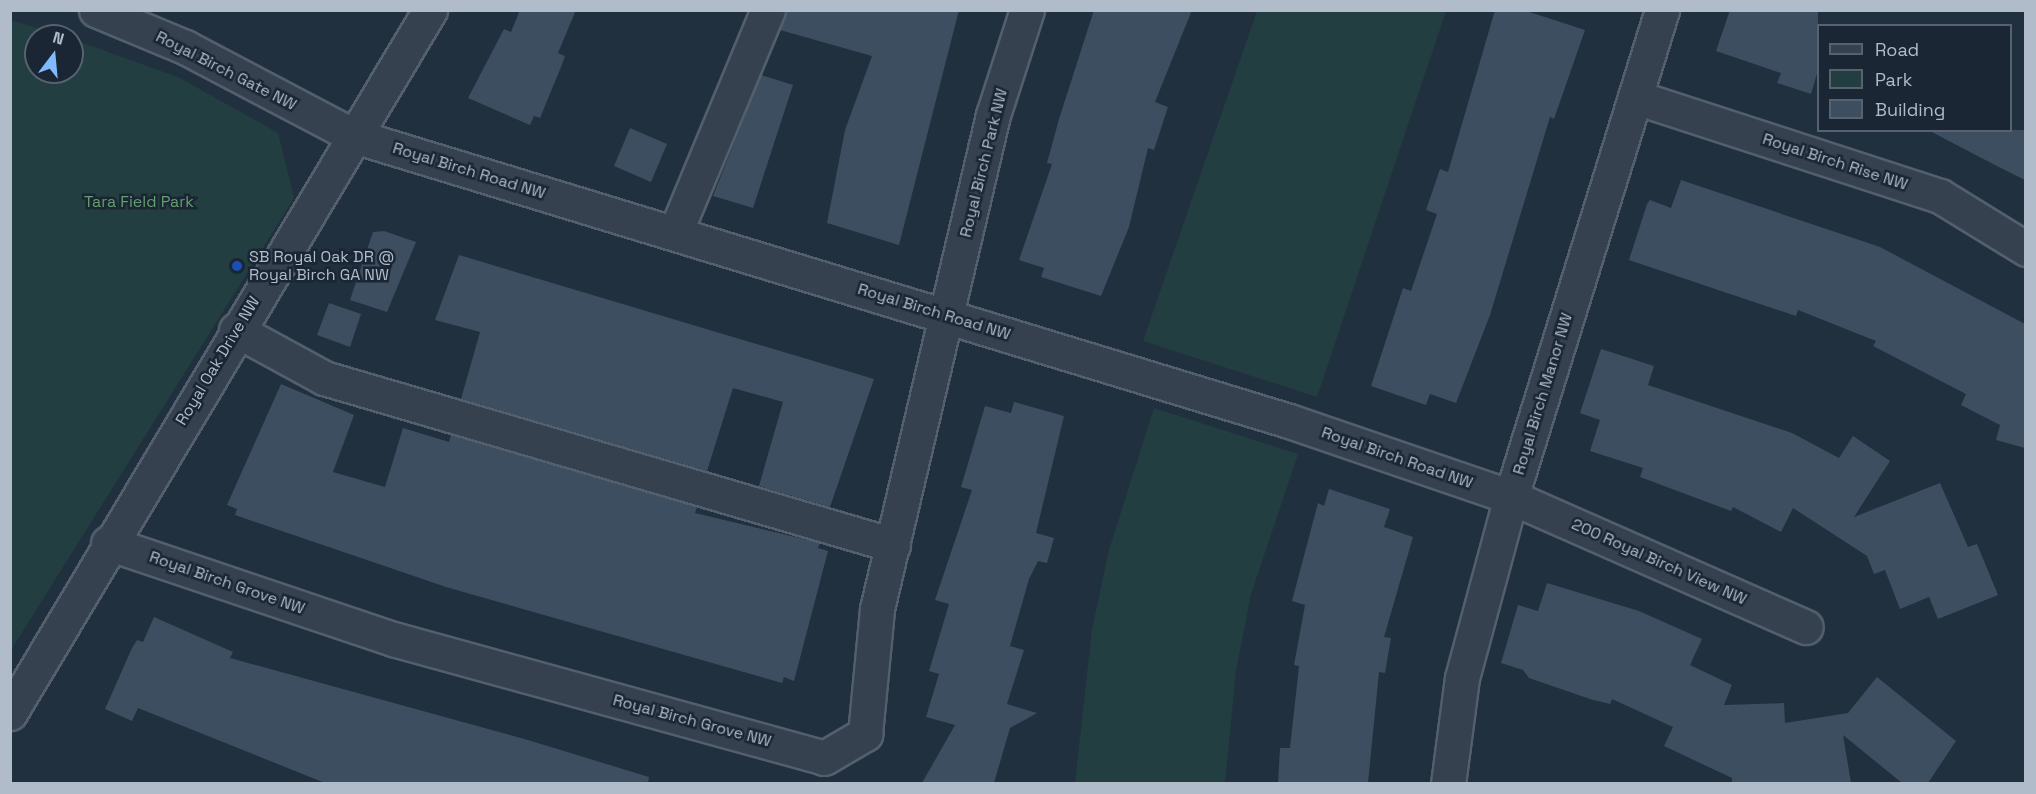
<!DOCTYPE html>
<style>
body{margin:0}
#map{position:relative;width:2036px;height:794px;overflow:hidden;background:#21303f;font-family:"Space Grotesk",sans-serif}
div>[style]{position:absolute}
.green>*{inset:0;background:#233e40}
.building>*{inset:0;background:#3c4e5f}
.roads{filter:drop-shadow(2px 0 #535f6d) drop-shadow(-2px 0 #535f6d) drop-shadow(0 2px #535f6d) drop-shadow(0 -2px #535f6d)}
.minor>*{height:33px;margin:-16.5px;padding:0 16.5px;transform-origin:16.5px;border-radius:16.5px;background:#35414f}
.dots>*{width:16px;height:16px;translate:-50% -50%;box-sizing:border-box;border:3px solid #1a2634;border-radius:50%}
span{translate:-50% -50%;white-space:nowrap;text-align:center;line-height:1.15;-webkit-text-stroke:5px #1a2634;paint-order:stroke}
.street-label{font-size:16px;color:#b1bcca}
.park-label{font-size:16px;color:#659e6f}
.poi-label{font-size:16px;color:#b1bcca}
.left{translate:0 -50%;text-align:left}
.frame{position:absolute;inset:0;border:12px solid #b1bcca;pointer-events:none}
.legend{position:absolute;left:1817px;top:24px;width:195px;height:108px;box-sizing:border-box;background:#1a2634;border:2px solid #566270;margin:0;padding:8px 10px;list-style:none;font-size:18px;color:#b1bcca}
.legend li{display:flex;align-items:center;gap:12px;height:30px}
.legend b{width:30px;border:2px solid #566270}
.north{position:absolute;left:24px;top:24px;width:60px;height:60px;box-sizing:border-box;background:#1a2634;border:2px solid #566270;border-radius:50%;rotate:16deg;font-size:16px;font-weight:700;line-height:24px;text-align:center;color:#b1bcca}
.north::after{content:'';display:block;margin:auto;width:21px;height:27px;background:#81b9ff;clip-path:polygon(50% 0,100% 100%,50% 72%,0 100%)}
</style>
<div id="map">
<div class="green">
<i style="clip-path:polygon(1257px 11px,1446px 11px,1317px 397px,1143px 341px)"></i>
<i style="clip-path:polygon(11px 20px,63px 36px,36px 36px,36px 72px,72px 72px,72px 39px,180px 78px,278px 133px,294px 198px,11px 650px)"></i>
<i style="clip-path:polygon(1154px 408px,1298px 454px,1251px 594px,1236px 670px,1225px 783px,1075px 783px,1092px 629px,1109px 550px)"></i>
</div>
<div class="building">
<i style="clip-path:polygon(520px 10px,576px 10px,558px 53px,565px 56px,561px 67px,540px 118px,534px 116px,530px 125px,468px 98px,504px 29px,511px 32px)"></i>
<i style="clip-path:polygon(786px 10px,959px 10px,899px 245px,827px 223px,845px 130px,872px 56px,780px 30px)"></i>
<i style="clip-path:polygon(1094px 10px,1192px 10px,1155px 102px,1168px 107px,1154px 150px,1148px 148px,1129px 227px,1101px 296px,1041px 277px,1044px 268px,1019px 260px,1052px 164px,1047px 163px,1059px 119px)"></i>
<i style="clip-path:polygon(1495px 10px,1523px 10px,1585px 30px,1554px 119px,1550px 117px,1490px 315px,1456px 403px,1430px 394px,1426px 405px,1371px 386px,1403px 288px,1411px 291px,1437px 214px,1426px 210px,1440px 169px,1448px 172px)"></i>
<i style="clip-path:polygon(1730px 10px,1818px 10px,1818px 70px,1811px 94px,1777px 83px,1781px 73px,1716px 51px)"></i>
<i style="clip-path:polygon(761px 75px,793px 85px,753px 208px,713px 196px)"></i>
<i style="clip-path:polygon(630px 128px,667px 144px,651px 182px,614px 166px)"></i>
<i style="clip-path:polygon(1928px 130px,2025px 130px,2025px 180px,1993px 164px)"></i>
<i style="clip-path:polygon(1681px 180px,1880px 247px,2025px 324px,2025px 448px,1996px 440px,2000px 425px,1961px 405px,1966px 394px,1873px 346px,1876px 341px,1798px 310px,1796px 316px,1629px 260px,1647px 204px,1650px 200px,1671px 208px)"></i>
<i style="clip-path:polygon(384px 231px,416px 242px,387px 312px,350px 300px,373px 232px)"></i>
<i style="clip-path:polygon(459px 255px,874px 379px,830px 507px,759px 486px,783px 402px,733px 388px,707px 471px,461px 399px,480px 332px,435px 320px)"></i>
<i style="clip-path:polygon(329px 303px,361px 314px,350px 347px,317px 335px)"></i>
<i style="clip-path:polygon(1601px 349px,1654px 366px,1648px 385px,1792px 433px,1839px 458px,1853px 436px,1890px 461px,1854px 517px,1940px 483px,1968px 547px,1977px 544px,1998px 595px,1938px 619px,1929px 597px,1900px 609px,1885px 570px,1874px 574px,1867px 556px,1793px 508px,1781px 532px,1733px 507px,1731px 511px,1640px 477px,1643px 468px,1590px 451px,1600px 420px,1580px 413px)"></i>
<i style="clip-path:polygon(281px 384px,354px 415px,333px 472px,385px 487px,403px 428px,449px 442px,451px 435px,697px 507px,695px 513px,820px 543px,818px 548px,828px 551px,794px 681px,784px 677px,782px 683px,446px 587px,235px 515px,237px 509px,227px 505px)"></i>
<i style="clip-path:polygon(1014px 402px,1064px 416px,1036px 533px,1054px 538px,1047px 563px,1038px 561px,1029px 579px,1010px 646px,1024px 650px,1007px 704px,1037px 713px,1010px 728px,994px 783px,922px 783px,955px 725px,926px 717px,939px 674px,929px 671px,949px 604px,935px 600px,972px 490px,961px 487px,985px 406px,1011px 413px)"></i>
<i style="clip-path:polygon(1329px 489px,1390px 509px,1384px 527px,1413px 537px,1384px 637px,1391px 638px,1385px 673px,1379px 672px,1368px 783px,1278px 783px,1280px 748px,1290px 748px,1299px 666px,1294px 665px,1305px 605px,1292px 601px,1318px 503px,1324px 506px)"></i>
<i style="clip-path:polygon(1547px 583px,1639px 611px,1702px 639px,1690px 665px,1732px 685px,1724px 705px,1784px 703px,1785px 723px,1848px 713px,1877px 677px,1956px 741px,1928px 783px,1902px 783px,1843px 735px,1851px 783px,1732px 783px,1732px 778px,1664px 746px,1673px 727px,1612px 699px,1610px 704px,1590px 699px,1529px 678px,1523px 670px,1501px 663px,1518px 605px,1538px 611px)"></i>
<i style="clip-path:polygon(154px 617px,233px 652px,230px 658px,528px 740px,649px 777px,648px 783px,325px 783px,138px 708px,132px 721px,105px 709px,132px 648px,137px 640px,143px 642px)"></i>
</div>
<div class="roads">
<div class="minor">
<i style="left:96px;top:10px;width:96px;rotate:22.6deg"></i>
<i style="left:185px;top:47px;width:191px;rotate:27.8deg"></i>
<i style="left:354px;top:136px;width:977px;rotate:16.95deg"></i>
<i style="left:1289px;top:421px;width:235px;rotate:18.9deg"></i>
<i style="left:1511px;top:497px;width:322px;rotate:23.8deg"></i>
<i style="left:1635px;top:97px;width:321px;rotate:18deg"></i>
<i style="left:1940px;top:196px;width:101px;rotate:31.6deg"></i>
<i style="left:675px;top:233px;width:242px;rotate:-67.4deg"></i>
<i style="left:236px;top:330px;width:100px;rotate:28.6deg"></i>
<i style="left:324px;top:378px;width:593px;rotate:16.36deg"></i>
<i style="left:108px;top:543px;width:301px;rotate:18.6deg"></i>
<i style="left:393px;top:639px;width:447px;rotate:15.4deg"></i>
<i style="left:824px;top:758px;width:48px;rotate:-30.3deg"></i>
<i style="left:865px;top:734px;width:126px;rotate:-84.5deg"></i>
<i style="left:877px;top:609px;width:507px;rotate:-76.79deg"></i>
<i style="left:993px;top:115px;width:110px;rotate:-72.1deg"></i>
<i style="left:10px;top:713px;width:819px;rotate:-59.14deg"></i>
<i style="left:1448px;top:784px;width:107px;rotate:-82.5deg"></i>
<i style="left:1462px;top:678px;width:188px;rotate:-74.9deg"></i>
<i style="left:1511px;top:497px;width:510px;rotate:-72.77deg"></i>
</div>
</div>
<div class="dots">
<i style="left:237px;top:266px;background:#1a4fb4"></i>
</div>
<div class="street-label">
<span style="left:226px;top:71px;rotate:27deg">Royal Birch Gate NW</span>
<span style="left:1835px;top:162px;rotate:18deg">Royal Birch Rise NW</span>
<span style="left:984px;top:163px;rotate:-76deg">Royal Birch Park NW</span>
<span style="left:469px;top:171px;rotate:17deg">Royal Birch Road NW</span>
<span style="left:934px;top:312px;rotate:17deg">Royal Birch Road NW</span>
<span style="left:218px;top:361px;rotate:-59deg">Royal Oak Drive NW</span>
<span style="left:1543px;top:394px;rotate:-73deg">Royal Birch Manor NW</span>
<span style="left:1397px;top:458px;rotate:19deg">Royal Birch Road NW</span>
<span style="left:1659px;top:562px;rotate:24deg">200 Royal Birch View NW</span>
<span style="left:227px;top:583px;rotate:19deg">Royal Birch Grove NW</span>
<span style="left:692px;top:721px;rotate:15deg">Royal Birch Grove NW</span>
</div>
<div class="park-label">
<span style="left:139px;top:202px">Tara Field Park</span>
</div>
<div class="poi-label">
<span class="left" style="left:249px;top:266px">SB Royal Oak DR @<br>Royal Birch GA NW</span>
</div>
<div class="frame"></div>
<ul class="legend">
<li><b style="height:8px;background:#35414f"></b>Road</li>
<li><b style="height:16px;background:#233e40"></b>Park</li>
<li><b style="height:16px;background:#3c4e5f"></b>Building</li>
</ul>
<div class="north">N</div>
</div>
